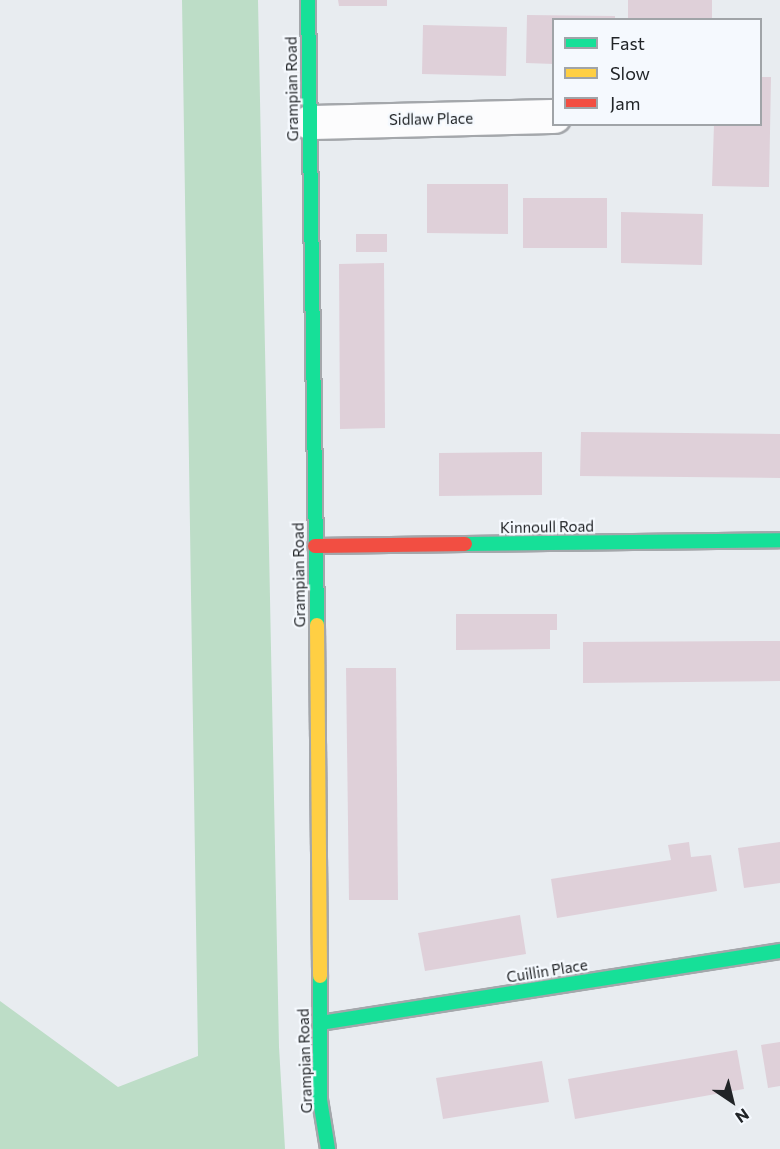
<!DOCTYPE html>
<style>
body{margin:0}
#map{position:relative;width:780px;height:1149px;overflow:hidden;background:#e8ecf0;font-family:Commissioner,sans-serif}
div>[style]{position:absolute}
.green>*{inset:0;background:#bdddc7}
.building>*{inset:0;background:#dfd0d9}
.roads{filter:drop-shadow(2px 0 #a4a7ab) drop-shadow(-2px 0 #a4a7ab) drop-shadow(0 2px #a4a7ab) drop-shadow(0 -2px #a4a7ab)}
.street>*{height:33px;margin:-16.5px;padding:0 16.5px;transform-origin:16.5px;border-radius:16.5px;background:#fcfcfd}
.fast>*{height:14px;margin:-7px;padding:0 7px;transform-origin:7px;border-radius:7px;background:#16e098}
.slow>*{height:14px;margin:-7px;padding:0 7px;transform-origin:7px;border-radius:7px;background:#ffcf43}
.jam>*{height:14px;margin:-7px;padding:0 7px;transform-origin:7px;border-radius:7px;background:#f24e42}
span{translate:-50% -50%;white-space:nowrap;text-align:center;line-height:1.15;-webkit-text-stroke:4.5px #f5f9fe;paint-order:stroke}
.street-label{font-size:15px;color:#212427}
.legend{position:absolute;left:552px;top:18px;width:210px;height:108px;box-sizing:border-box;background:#f5f9fe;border:2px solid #a0a4a8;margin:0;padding:8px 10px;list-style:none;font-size:18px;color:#212427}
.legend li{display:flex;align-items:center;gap:12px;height:30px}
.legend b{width:30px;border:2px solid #a0a4a8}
.north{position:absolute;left:702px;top:1071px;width:60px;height:60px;-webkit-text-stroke:4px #f5f9fe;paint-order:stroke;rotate:145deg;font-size:16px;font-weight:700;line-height:24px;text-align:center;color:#212427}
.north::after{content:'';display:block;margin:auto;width:21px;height:27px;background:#212427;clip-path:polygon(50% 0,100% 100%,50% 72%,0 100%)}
</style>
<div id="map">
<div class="green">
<i style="clip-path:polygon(182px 0,258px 0,279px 1047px,285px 1149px,0 1149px,0 1001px,118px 1087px,198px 1056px)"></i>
</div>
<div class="building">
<i style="clip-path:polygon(338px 0,387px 0,387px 6px,339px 6px)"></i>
<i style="clip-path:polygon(628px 0,712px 0,712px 20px,628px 20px)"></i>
<i style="clip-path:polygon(527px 15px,615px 16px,615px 20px,554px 20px,554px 64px,526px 63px)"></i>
<i style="clip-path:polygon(423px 25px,507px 27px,506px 76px,422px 74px)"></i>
<i style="clip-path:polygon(760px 77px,771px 77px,769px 187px,712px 186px,714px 124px,760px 124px)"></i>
<i style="clip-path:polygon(427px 184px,508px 184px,508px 234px,427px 233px)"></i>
<i style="clip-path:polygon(523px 198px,607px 198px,607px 248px,523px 248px)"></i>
<i style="clip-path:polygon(621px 212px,703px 214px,702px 265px,621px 263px)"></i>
<i style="clip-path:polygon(356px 234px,387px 234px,387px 252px,356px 252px)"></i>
<i style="clip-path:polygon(384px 263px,385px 428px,340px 429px,339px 264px)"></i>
<i style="clip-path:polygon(581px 432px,780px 434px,780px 478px,580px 476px)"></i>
<i style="clip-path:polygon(542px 452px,542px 495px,439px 496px,439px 453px)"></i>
<i style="clip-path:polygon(456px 614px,557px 614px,557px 630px,550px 630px,550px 649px,456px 650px)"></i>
<i style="clip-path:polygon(780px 641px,780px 681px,583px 683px,583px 642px)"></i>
<i style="clip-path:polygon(346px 668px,396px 668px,398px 900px,349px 900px)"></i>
<i style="clip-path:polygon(689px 842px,691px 857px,711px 855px,717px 891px,557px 918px,551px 879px,671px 860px,668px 845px)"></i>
<i style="clip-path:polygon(780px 842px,780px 883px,744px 888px,738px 848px)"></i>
<i style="clip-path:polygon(520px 915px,526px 954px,425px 971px,418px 933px)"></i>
<i style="clip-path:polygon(780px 1042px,780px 1086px,768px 1088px,761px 1045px)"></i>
<i style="clip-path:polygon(737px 1050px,744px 1089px,575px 1119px,568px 1079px)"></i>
<i style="clip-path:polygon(542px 1061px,549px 1102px,443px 1119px,436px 1078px)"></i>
</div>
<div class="roads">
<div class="street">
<i style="left:309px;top:122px;width:245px;rotate:-1.4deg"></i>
</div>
<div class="fast">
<i style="left:308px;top:0;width:625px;rotate:89.17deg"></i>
<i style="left:465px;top:544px;width:315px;rotate:-0.7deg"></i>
<i style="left:320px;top:976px;width:124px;rotate:90deg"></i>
<i style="left:320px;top:1100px;width:50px;rotate:80.7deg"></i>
<i style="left:320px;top:1023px;width:466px;rotate:-8.9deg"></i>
</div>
<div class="slow">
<i style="left:317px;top:625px;width:351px;rotate:89.5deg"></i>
</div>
<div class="jam">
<i style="left:315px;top:546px;width:150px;rotate:-0.8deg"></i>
</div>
</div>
<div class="street-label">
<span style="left:292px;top:89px;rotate:-91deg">Grampian Road</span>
<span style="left:431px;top:119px;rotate:-1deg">Sidlaw Place</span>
<span style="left:547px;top:527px;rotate:-1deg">Kinnoull Road</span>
<span style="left:299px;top:575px;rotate:-91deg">Grampian Road</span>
<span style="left:547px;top:971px;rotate:-9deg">Cuillin Place</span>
<span style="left:305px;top:1061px;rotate:-92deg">Grampian Road</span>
</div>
<ul class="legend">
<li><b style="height:8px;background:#16e098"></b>Fast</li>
<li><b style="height:8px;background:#ffcf43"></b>Slow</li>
<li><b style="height:8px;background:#f24e42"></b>Jam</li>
</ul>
<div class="north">N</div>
</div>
